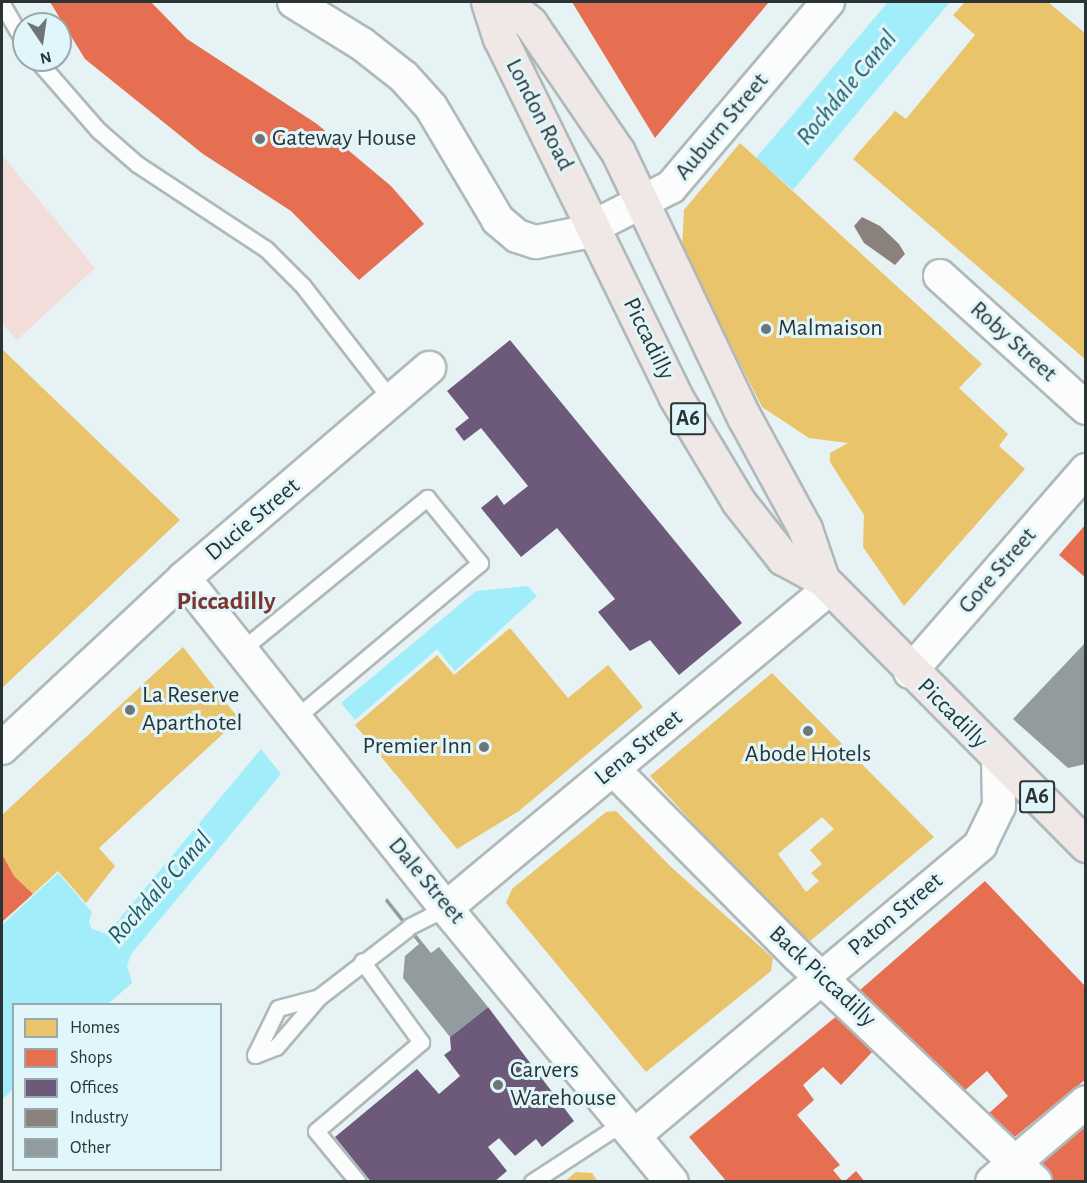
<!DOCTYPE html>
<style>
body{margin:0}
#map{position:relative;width:1087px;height:1183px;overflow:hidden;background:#e6f2f4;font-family:"Alegreya Sans",sans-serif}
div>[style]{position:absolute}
.green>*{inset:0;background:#f2ddda}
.water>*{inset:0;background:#a1eefa}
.homes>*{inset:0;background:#e9c46a}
.shops>*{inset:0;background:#e76f51}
.offices>*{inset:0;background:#6d597a}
.industry>*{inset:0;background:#8a817c}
.building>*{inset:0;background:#929b9d}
.roads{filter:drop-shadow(2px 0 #b0b9ba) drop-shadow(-2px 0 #b0b9ba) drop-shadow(0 2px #b0b9ba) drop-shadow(0 -2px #b0b9ba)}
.lane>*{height:15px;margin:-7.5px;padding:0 7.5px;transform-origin:7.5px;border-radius:7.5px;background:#fbfdfd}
.street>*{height:32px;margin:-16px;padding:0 16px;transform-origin:16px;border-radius:16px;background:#fbfdfd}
.primary>*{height:33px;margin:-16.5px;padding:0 16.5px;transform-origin:16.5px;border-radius:16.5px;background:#efe8e7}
.dots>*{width:16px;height:16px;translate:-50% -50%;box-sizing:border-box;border:3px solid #e0f6fa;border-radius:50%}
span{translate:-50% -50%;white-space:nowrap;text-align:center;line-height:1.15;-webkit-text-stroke:6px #e0f6fa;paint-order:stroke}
.shield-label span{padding:2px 4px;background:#e0f6fa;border:2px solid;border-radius:4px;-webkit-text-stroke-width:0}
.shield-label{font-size:22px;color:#2b3435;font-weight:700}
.street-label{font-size:24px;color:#2b3435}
.poi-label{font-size:24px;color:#2b3435}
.left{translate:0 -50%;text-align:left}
.right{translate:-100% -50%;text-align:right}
.water-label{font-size:26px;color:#205d66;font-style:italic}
.neighbourhood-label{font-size:26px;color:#7c352f;font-weight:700}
.frame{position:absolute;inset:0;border:3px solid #2b3435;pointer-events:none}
.legend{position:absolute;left:12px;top:1003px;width:210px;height:168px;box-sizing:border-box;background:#e0f6fa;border:2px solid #98a8ab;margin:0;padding:8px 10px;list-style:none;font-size:18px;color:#2b3435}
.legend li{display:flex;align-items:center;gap:12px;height:30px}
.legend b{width:30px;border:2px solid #98a8ab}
.north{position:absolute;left:12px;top:12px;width:60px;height:60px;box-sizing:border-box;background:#e0f6fa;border:2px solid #98a8ab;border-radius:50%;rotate:167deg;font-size:16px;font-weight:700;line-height:24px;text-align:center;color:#2b3435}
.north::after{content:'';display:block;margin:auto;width:21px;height:27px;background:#6c7678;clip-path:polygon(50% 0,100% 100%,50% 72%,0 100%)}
</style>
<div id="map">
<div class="green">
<i style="clip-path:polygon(2px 155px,95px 268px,17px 340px,2px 324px)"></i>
</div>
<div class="water">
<i style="clip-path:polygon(888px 2px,950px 2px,793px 190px,756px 158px)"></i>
<i style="clip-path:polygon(528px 586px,537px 596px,455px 671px,437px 649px,355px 720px,341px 703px,476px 591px)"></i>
<i style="clip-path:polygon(261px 749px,281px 774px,132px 953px,127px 965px,132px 983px,108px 1004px,14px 1004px,13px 1089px,2px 1100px,2px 925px,58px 873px,92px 912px,89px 922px,92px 929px,107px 934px)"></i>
</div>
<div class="homes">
<i style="clip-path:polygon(965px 2px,1048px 2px,1086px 34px,1086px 360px,853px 159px,895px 111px,906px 119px,975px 35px,953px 15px)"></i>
<i style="clip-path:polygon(740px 143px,982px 364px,959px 388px,1008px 434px,999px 446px,1025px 469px,904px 606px,863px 547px,864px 515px,830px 462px,830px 453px,848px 443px,809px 438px,762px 407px,682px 249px,684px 210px)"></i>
<i style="clip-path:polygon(2px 349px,180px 520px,2px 688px)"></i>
<i style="clip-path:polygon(510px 628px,568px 698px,608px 665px,643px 707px,519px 811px,457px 849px,355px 725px,437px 655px,454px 675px)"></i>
<i style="clip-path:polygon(183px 647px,239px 719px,99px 848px,115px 866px,86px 903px,58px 871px,33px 894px,14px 876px,2px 854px,2px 815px)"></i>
<i style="clip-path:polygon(evenodd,772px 673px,934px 837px,809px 942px,742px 877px,650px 776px,772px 673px,822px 817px,834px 829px,810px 850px,822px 864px,811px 873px,819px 881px,806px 892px,778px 854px,822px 817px)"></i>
<i style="clip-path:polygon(616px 811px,671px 867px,773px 958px,771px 971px,646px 1072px,506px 903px,512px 889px,606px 812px)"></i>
<i style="clip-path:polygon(576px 1172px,592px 1173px,598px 1182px,564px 1182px)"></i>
</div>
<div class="shops">
<i style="clip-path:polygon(50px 2px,151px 2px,187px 39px,317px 124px,391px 186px,424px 224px,359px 280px,291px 211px,203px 154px,85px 59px)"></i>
<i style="clip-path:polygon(572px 2px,769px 2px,655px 138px)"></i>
<i style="clip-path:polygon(1086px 524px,1086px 578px,1059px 555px)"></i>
<i style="clip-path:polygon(2px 854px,14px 876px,33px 894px,2px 922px)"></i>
<i style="clip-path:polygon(985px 881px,1086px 987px,1086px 1079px,1011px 1140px,988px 1114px,1008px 1096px,987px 1071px,955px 1099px,860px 990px)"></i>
<i style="clip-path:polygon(838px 1015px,874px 1050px,841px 1085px,823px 1067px,803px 1085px,814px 1100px,797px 1115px,840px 1165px,833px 1170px,843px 1182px,727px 1182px,689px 1137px)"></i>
<i style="clip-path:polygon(1086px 1120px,1086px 1182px,1049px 1182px,1035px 1169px)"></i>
<i style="clip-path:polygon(856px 1171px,865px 1182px,844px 1182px)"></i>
</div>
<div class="offices">
<i style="clip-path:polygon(510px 340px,742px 623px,679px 675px,650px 640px,630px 651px,598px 612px,615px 599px,557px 528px,521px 557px,481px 508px,497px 495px,504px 505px,528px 486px,481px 428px,464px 441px,455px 429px,469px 418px,447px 391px)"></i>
<i style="clip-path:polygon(488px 1007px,574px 1121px,542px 1147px,536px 1139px,515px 1156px,499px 1138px,488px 1147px,507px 1171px,494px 1182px,371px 1182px,335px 1137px,417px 1069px,439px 1094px,460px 1076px,444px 1055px,451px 1050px,450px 1037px)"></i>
</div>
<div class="industry">
<i style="clip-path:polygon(862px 217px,880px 226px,899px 244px,905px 254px,895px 265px,864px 243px,854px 226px)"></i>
</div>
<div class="building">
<i style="clip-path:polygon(1086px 642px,1086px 764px,1068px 768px,1013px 719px)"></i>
<i style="clip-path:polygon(387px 898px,431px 953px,439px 947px,488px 1007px,450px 1037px,403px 978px,405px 956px,419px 944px,385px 901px)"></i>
</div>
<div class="roads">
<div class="lane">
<i style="left:2px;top:4px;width:44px;rotate:59.9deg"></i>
<i style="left:37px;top:60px;width:93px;rotate:48.9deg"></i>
<i style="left:98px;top:130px;width:52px;rotate:41.1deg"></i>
<i style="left:137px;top:164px;width:154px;rotate:33.4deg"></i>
<i style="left:266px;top:249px;width:52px;rotate:45deg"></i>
<i style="left:303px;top:286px;width:147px;rotate:52.2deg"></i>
<i style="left:240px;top:651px;width:242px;rotate:-39.3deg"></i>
<i style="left:427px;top:498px;width:84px;rotate:50.8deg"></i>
<i style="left:480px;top:563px;width:243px;rotate:140deg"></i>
<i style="left:410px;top:926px;width:40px;rotate:-26.6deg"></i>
<i style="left:255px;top:1055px;width:22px;rotate:-21deg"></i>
<i style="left:276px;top:1047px;width:66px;rotate:-49.3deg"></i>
<i style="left:319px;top:997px;width:111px;rotate:-37.7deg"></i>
<i style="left:255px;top:1055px;width:52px;rotate:-63.9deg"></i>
<i style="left:278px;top:1008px;width:42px;rotate:-15deg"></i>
<i style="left:358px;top:1182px;width:66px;rotate:-129.5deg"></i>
<i style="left:316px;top:1131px;width:138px;rotate:-40.3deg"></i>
<i style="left:421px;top:1042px;width:100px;rotate:-126.1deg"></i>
<i style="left:532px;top:1182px;width:110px;rotate:-33.1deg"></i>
</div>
<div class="street">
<i style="left:294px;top:2px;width:80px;rotate:31.7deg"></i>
<i style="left:362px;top:44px;width:53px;rotate:38.2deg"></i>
<i style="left:404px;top:77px;width:40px;rotate:48deg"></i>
<i style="left:431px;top:107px;width:131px;rotate:59.3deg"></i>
<i style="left:498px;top:220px;width:25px;rotate:40deg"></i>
<i style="left:517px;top:236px;width:20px;rotate:18deg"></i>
<i style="left:536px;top:242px;width:46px;rotate:-11.3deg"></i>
<i style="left:581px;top:233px;width:101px;rotate:-27.1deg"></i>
<i style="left:671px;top:187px;width:243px;rotate:-49.7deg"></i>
<i style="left:940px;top:276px;width:197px;rotate:42.1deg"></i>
<i style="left:184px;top:578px;width:421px;rotate:51.6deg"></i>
<i style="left:446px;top:908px;width:355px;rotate:50.5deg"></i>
<i style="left:910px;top:672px;width:268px;rotate:-48.9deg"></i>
<i style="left:2px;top:748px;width:249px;rotate:-43deg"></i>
<i style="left:184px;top:578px;width:323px;rotate:-40.6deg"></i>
<i style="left:613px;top:769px;width:262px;rotate:45.3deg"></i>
<i style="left:797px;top:955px;width:329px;rotate:43.6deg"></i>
<i style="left:446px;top:908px;width:500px;rotate:-39.8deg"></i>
<i style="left:635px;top:1135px;width:451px;rotate:-40deg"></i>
<i style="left:980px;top:845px;width:43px;rotate:-64deg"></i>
<i style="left:999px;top:806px;width:46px;rotate:-91.2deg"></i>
<i style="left:992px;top:1182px;width:123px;rotate:-40.4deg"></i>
</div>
<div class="primary">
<i style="left:488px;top:2px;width:38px;rotate:72deg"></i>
<i style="left:500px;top:38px;width:398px;rotate:63.9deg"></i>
<i style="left:675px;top:396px;width:122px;rotate:59deg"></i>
<i style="left:738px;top:501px;width:73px;rotate:51.7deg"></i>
<i style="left:783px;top:558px;width:44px;rotate:28.3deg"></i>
<i style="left:822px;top:579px;width:375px;rotate:45.2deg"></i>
<i style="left:505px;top:2px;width:33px;rotate:40deg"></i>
<i style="left:530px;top:23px;width:156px;rotate:55.7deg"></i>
<i style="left:618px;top:152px;width:293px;rotate:64.6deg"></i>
<i style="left:744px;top:417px;width:128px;rotate:61.4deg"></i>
<i style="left:805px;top:529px;width:53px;rotate:71.2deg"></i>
</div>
</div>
<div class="dots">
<i style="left:260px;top:139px;background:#6c7678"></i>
<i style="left:766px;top:329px;background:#6c7678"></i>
<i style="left:130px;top:710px;background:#6c7678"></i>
<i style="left:808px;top:731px;background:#6c7678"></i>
<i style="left:484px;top:747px;background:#6c7678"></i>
<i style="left:498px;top:1085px;background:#6c7678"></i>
</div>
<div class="shield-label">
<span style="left:688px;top:419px">A6</span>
<span style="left:1037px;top:797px">A6</span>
</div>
<div class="street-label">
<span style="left:539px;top:115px;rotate:63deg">London Road</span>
<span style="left:722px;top:127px;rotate:-50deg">Auburn Street</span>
<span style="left:648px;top:339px;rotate:64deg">Piccadilly</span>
<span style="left:1013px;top:342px;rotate:42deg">Roby Street</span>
<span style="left:253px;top:520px;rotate:-40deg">Ducie Street</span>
<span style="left:998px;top:571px;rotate:-49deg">Gore Street</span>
<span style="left:952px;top:714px;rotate:45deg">Piccadilly</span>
<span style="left:639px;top:748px;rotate:-39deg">Lena Street</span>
<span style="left:426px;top:881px;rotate:50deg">Dale Street</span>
<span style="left:896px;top:915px;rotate:-40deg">Paton Street</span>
<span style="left:822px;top:977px;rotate:43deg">Back Piccadilly</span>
</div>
<div class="poi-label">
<span class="left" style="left:272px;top:139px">Gateway House</span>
<span class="left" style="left:778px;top:329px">Malmaison</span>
<span class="left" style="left:142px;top:710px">La Reserve<br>Aparthotel</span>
<span class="right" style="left:472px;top:747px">Premier Inn</span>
<span style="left:808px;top:755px">Abode Hotels</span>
<span class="left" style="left:510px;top:1085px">Carvers<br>Warehouse</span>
</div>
<div class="water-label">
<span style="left:847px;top:88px;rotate:-50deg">Rochdale Canal</span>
<span style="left:160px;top:888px;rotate:-48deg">Rochdale Canal</span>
</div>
<div class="neighbourhood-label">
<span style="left:226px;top:602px">Piccadilly</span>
</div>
<div class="frame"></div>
<ul class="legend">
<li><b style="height:16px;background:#e9c46a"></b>Homes</li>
<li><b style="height:16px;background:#e76f51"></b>Shops</li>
<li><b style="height:16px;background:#6d597a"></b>Offices</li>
<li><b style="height:16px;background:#8a817c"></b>Industry</li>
<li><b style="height:16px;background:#929b9d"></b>Other</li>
</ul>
<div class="north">N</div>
</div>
